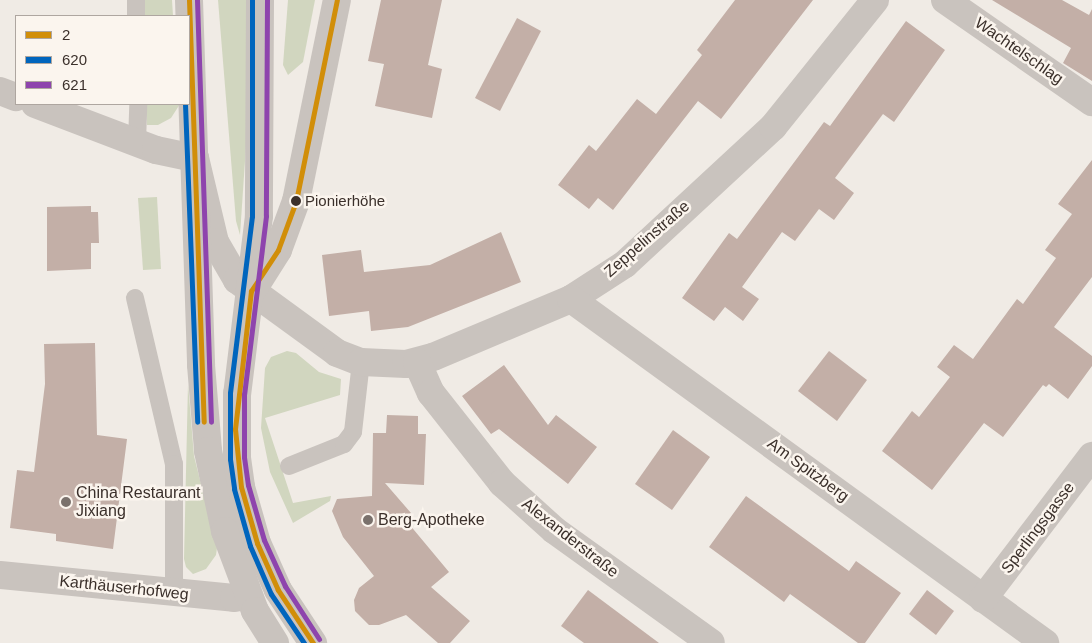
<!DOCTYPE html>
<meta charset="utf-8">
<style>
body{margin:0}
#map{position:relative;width:1092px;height:643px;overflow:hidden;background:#f0ebe5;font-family:Helvetica,sans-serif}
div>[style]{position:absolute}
.green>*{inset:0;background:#d1d6bf}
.building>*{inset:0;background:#c3afa7}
.service>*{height:18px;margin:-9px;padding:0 9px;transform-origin:9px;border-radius:9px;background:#c9c3be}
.minor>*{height:28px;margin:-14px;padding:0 14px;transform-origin:14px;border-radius:14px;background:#c9c3be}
.tertiary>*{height:28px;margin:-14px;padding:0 14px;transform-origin:14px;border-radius:14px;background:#c9c3be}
.bus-1>*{height:5px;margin:-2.5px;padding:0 2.5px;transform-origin:2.5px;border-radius:2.5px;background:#d18e09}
.bus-2>*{height:5px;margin:-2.5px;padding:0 2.5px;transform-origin:2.5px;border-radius:2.5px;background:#0065bd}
.bus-3>*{height:5px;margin:-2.5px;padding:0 2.5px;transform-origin:2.5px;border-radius:2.5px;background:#8e44ad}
.dots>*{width:14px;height:14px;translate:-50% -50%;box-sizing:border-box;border:2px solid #fbf5ee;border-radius:50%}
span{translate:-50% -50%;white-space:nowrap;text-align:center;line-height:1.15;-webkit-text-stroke:5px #fbf5ee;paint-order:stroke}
.bus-label{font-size:15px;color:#3b302b}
.left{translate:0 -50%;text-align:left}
.street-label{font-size:16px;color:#3b302b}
.poi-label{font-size:16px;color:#3b302b}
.legend{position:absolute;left:15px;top:15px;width:175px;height:90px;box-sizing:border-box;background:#fbf5ee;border:1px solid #aea6a0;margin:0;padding:6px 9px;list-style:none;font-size:15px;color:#3b302b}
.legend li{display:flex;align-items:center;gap:10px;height:25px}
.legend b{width:25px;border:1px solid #aea6a0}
</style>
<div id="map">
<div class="green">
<i style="clip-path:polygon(144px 0,172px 0,173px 16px,145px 16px)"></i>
<i style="clip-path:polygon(218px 0,247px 0,246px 146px,240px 235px,236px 221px)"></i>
<i style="clip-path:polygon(288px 0,315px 0,303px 62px,288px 75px,283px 65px)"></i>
<i style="clip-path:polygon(146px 104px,180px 104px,171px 118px,158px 125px,147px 125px)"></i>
<i style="clip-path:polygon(157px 197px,161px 269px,143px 270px,138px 198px)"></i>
<i style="clip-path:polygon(287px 351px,296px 353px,319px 372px,341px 379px,340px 395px,265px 418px,293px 503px,331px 496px,330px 501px,293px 523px,270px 472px,261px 428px,265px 368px,271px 357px)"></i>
<i style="clip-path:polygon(188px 384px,194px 456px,217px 548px,216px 555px,206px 569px,193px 574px,186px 567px,184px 559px)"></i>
</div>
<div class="building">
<i style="clip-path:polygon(381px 0,442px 0,428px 65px,442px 69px,432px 118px,375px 106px,384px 64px,368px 61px)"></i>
<i style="clip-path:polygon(735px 0,813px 0,721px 119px,698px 101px,613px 210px,598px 198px,589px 209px,558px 185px,589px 145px,596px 151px,637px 99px,656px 114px,702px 55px,697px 50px)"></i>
<i style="clip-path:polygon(992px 0,1062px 0,1089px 15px,1092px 9px,1092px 81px,1063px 63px,1071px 48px)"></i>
<i style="clip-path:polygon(517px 18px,541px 31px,500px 111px,475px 98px)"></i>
<i style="clip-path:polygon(906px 21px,945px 50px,894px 122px,883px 114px,835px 178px,854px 193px,834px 220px,819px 209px,795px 241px,782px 232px,742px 287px,759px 299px,743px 321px,725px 307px,714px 321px,682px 298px,729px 233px,737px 239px,824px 122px,830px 126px)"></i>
<i style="clip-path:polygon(1092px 160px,1092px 277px,1054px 327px,1092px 356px,1092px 366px,1068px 399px,1049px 384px,1046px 387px,1043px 385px,1003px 437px,984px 423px,932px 490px,882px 451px,912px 411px,919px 417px,950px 377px,937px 367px,954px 345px,973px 359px,1017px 299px,1023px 304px,1056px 258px,1045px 250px,1072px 214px,1058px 204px)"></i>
<i style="clip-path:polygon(91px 206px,91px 212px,98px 212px,99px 243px,91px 243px,91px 269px,47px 271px,47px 207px)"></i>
<i style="clip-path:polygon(501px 232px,521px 282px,408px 327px,371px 331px,369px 311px,329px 316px,322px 255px,361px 250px,364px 272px,430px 265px)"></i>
<i style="clip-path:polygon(95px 343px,97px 435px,127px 439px,113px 549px,56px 541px,56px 534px,10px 528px,17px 470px,34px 472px,45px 384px,44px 344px)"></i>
<i style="clip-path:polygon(829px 351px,867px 380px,837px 421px,798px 391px)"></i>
<i style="clip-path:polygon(504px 365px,548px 425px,556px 415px,597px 447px,568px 484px,499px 429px,491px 434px,462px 396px)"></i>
<i style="clip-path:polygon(387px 415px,418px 416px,418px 434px,426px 434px,424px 485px,385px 483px,411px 513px,404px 518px,449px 572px,431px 587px,470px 621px,450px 643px,438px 643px,406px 615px,379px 625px,369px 625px,355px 611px,354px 600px,359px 588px,374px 576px,343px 537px,332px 511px,337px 499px,372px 496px,373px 433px,386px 433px)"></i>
<i style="clip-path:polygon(673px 430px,710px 457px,672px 510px,635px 484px)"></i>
<i style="clip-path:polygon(746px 496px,849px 571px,856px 561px,901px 593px,865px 643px,858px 643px,790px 594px,784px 602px,709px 547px)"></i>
<i style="clip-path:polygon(588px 590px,659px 643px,584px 643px,561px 626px)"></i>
<i style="clip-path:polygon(927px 590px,954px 611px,936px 635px,909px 614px)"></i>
</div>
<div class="service">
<i style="left:136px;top:0;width:16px;rotate:90deg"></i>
<i style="left:137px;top:142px;width:38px;rotate:-88deg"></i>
<i style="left:135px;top:298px;width:171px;rotate:76.8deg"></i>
<i style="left:174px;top:464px;width:129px;rotate:90deg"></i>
<i style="left:289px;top:466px;width:59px;rotate:-21.8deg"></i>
<i style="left:344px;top:444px;width:15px;rotate:-53deg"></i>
<i style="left:353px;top:432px;width:70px;rotate:-83.5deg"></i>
</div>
<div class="minor">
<i style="left:945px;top:0;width:179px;rotate:34.8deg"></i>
<i style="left:0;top:91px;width:17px;rotate:21deg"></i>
<i style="left:35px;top:104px;width:129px;rotate:20.8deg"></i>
<i style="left:156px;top:150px;width:40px;rotate:12deg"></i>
<i style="left:195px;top:158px;width:86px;rotate:76.6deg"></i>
<i style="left:215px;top:242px;width:44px;rotate:59.9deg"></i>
<i style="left:237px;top:280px;width:124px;rotate:36.1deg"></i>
<i style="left:337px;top:353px;width:26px;rotate:21deg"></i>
<i style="left:361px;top:362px;width:45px;rotate:2.5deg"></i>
<i style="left:406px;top:364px;width:28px;rotate:-15deg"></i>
<i style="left:433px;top:357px;width:150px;rotate:-22.8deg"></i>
<i style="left:571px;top:299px;width:64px;rotate:-32.9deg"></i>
<i style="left:625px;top:264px;width:202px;rotate:-42.8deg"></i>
<i style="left:773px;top:127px;width:163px;rotate:-51.2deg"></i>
<i style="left:571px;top:299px;width:586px;rotate:35.97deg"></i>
<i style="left:417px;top:362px;width:34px;rotate:66deg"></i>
<i style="left:431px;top:393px;width:115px;rotate:51.7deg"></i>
<i style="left:502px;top:483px;width:70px;rotate:42.1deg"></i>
<i style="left:554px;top:530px;width:193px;rotate:35.7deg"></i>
<i style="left:0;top:575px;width:235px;rotate:5.6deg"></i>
<i style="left:234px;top:598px;width:15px;rotate:-8deg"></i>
<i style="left:983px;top:599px;width:180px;rotate:-52.7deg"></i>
</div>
<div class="tertiary">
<i style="left:189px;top:0;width:365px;rotate:88.1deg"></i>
<i style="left:201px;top:365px;width:86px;rotate:85.3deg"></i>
<i style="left:208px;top:451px;width:82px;rotate:78deg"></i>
<i style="left:225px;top:531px;width:85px;rotate:69.4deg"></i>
<i style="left:255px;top:611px;width:38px;rotate:58deg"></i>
<i style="left:260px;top:0;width:216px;rotate:90.3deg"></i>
<i style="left:259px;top:216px;width:179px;rotate:97deg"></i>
<i style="left:237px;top:394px;width:64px;rotate:90deg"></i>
<i style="left:237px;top:458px;width:29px;rotate:82deg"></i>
<i style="left:241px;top:487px;width:58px;rotate:74.1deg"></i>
<i style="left:257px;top:543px;width:51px;rotate:65.9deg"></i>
<i style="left:278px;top:590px;width:64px;rotate:56.6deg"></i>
<i style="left:254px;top:288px;width:45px;rotate:-57.7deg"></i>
<i style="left:278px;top:250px;width:52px;rotate:-69.8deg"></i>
<i style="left:296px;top:201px;width:205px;rotate:-78.5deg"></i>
</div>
<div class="bus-1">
<i style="left:189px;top:0;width:422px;rotate:88deg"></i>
<i style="left:313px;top:643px;width:64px;rotate:-123.4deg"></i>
<i style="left:278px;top:590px;width:51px;rotate:-114.1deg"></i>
<i style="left:257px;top:543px;width:58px;rotate:-105.9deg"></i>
<i style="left:241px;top:487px;width:58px;rotate:-95.9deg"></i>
<i style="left:235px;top:429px;width:139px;rotate:-83.4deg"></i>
<i style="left:251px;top:291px;width:49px;rotate:-56.6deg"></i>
<i style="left:278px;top:250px;width:52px;rotate:-69.8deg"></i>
<i style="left:296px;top:201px;width:205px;rotate:-78.5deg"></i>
</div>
<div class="bus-2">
<i style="left:252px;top:0;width:216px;rotate:90deg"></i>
<i style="left:252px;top:216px;width:178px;rotate:97.1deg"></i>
<i style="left:230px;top:393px;width:66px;rotate:90deg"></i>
<i style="left:230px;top:459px;width:30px;rotate:82deg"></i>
<i style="left:234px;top:489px;width:59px;rotate:74.3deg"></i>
<i style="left:250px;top:546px;width:52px;rotate:66.4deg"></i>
<i style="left:271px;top:594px;width:59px;rotate:56deg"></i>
<i style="left:185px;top:104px;width:318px;rotate:87.8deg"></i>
</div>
<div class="bus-3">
<i style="left:197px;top:0;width:422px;rotate:88.1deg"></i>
<i style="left:267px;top:0;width:216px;rotate:90.3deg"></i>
<i style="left:266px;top:216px;width:179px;rotate:97deg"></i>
<i style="left:244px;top:394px;width:63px;rotate:90deg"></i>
<i style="left:244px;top:457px;width:28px;rotate:82deg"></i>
<i style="left:248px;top:485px;width:57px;rotate:73.8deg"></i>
<i style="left:264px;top:540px;width:51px;rotate:65.5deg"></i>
<i style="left:285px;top:586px;width:63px;rotate:57.3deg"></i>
</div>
<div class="dots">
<i style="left:296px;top:201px;background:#3b302b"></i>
<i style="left:66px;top:502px;background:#7a716c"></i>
<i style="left:368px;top:520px;background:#7a716c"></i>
</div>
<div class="bus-label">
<span class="left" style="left:305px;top:201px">Pionierhöhe</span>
</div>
<div class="street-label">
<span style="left:1019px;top:51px;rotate:35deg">Wachtelschlag</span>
<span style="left:647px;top:239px;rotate:-41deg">Zeppelinstraße</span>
<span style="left:808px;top:470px;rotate:36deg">Am Spitzberg</span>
<span style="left:1038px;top:528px;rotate:-53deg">Sperlingsgasse</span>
<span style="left:570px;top:538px;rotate:38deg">Alexanderstraße</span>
<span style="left:124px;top:588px;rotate:6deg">Karthäuserhofweg</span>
</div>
<div class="poi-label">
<span class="left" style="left:76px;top:502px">China Restaurant<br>Jixiang</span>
<span class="left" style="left:378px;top:520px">Berg-Apotheke</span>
</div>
<ul class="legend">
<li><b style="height:6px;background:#d18e09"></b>2</li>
<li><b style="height:6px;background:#0065bd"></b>620</li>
<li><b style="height:6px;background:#8e44ad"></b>621</li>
</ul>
</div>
